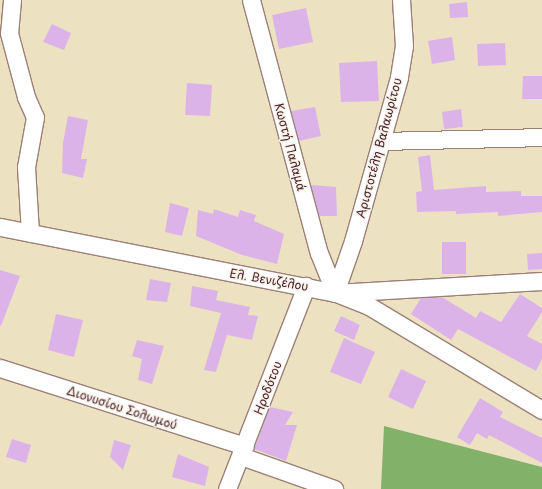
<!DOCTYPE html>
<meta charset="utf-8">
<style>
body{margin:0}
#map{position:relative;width:542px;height:489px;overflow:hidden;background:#ece2c2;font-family:"Playpen Sans",sans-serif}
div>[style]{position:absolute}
.forest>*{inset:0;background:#82b16a}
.building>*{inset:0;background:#dcb3e9}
.roads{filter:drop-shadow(1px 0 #9b8076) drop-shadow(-1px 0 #9b8076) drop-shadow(0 1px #9b8076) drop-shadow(0 -1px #9b8076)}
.minor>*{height:17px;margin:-8.5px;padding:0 8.5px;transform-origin:8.5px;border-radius:8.5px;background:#fff}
span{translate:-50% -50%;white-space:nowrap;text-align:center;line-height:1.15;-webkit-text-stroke:3px #f7f3e8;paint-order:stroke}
.street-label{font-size:12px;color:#4a1f2b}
</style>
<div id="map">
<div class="forest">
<i style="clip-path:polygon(384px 426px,542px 467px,542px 489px,381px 489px)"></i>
</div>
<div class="building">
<i style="clip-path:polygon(467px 2px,468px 17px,450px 18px,449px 4px)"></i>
<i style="clip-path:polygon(306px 8px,313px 42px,279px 49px,272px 15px)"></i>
<i style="clip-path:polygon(52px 24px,71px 33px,64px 50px,43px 42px)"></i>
<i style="clip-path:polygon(452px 37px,455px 60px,432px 64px,428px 41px)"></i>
<i style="clip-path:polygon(505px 43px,506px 65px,478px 66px,477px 44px)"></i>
<i style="clip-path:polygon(377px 61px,379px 101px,341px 102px,339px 63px)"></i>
<i style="clip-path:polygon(523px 76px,542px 76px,542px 99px,522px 99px)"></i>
<i style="clip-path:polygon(187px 83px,212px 85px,210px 116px,185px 115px)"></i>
<i style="clip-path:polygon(315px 107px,321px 136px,299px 141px,291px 111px)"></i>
<i style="clip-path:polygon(461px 109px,463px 127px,444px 129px,442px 112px)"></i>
<i style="clip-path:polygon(68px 116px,88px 120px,81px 159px,87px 159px,83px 178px,62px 173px,63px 143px)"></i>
<i style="clip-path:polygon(430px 155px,434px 190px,486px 186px,486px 192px,521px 191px,521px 196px,542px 196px,542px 212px,498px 216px,498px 212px,456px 214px,456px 211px,417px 212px,416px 192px,422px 191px,418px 157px)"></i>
<i style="clip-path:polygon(311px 185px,336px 187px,337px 216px,319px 216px)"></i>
<i style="clip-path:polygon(170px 203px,189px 208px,182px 236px,165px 232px)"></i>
<i style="clip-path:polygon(214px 209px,238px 217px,240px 210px,256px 215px,254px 221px,284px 234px,277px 264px,242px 255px,196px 236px,198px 210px,213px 214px)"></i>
<i style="clip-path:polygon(442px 242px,466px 242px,466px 274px,442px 274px)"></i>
<i style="clip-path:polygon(542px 253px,542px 269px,528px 270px,527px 254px)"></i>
<i style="clip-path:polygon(0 270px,20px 276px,1px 326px,0 325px)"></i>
<i style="clip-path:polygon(150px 279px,171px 283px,167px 302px,146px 300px)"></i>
<i style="clip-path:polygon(192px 286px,218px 291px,216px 300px,250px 307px,248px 315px,258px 316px,252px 340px,227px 335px,216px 372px,204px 370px,221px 313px,190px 306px)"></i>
<i style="clip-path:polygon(520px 294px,542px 308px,542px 312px,527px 336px,542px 344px,542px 359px,536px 371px,458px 329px,451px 340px,411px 314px,421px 298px,442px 297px,476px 318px,480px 311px,501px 322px)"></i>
<i style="clip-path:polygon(56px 314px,83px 320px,74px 357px,48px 350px)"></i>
<i style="clip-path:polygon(341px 316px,360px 325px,354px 340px,334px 331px)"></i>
<i style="clip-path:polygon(344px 338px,375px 352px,361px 384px,330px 372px)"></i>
<i style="clip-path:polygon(137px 340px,164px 346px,152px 384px,138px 380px,142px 359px,132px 356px)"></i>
<i style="clip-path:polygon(401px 369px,426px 381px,413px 409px,388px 397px)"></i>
<i style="clip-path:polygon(480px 398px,503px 412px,500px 417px,542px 438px,542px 463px,489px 435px,487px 439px,477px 433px,470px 445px,457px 437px)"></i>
<i style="clip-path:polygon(270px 407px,293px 412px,285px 425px,297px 425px,286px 461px,254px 449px)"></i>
<i style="clip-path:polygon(12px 439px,31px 445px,26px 463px,6px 457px)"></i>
<i style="clip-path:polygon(114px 440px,131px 445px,123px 470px,110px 457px)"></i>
<i style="clip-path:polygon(178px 454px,209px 467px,205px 486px,172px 477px)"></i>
</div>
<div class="roads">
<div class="minor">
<i style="left:12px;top:0;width:33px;rotate:95deg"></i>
<i style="left:9px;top:33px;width:66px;rotate:75.1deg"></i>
<i style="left:26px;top:97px;width:22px;rotate:66deg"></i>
<i style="left:35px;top:117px;width:51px;rotate:100.2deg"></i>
<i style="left:26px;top:167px;width:66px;rotate:86.5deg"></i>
<i style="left:251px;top:0;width:262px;rotate:75deg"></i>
<i style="left:319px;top:253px;width:43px;rotate:68.2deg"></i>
<i style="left:381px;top:141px;width:161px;rotate:-1.4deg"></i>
<i style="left:0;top:227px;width:341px;rotate:11.1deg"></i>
<i style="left:335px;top:293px;width:207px;rotate:-3.3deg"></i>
<i style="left:335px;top:293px;width:55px;rotate:-70.9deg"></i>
<i style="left:353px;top:241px;width:170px;rotate:-74.3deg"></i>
<i style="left:399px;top:77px;width:31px;rotate:-81deg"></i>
<i style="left:404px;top:46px;width:46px;rotate:-93.7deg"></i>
<i style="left:339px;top:294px;width:32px;rotate:22deg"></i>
<i style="left:369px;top:306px;width:202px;rotate:31deg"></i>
<i style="left:0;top:368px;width:257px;rotate:17.7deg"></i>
<i style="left:241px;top:456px;width:99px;rotate:19.5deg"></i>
<i style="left:227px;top:489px;width:218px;rotate:-68.7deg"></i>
</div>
</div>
<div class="street-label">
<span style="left:290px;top:147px;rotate:75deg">Κωστή Παλαμά</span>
<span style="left:379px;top:148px;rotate:-75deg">Αριστοτέλη Βαλαωρίτου</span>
<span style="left:269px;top:280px;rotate:10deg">Ελ. Βενιζέλου</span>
<span style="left:268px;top:388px;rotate:-69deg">Ηροδότου</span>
<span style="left:122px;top:408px;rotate:18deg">Διονυσίου Σολωμού</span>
</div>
</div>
